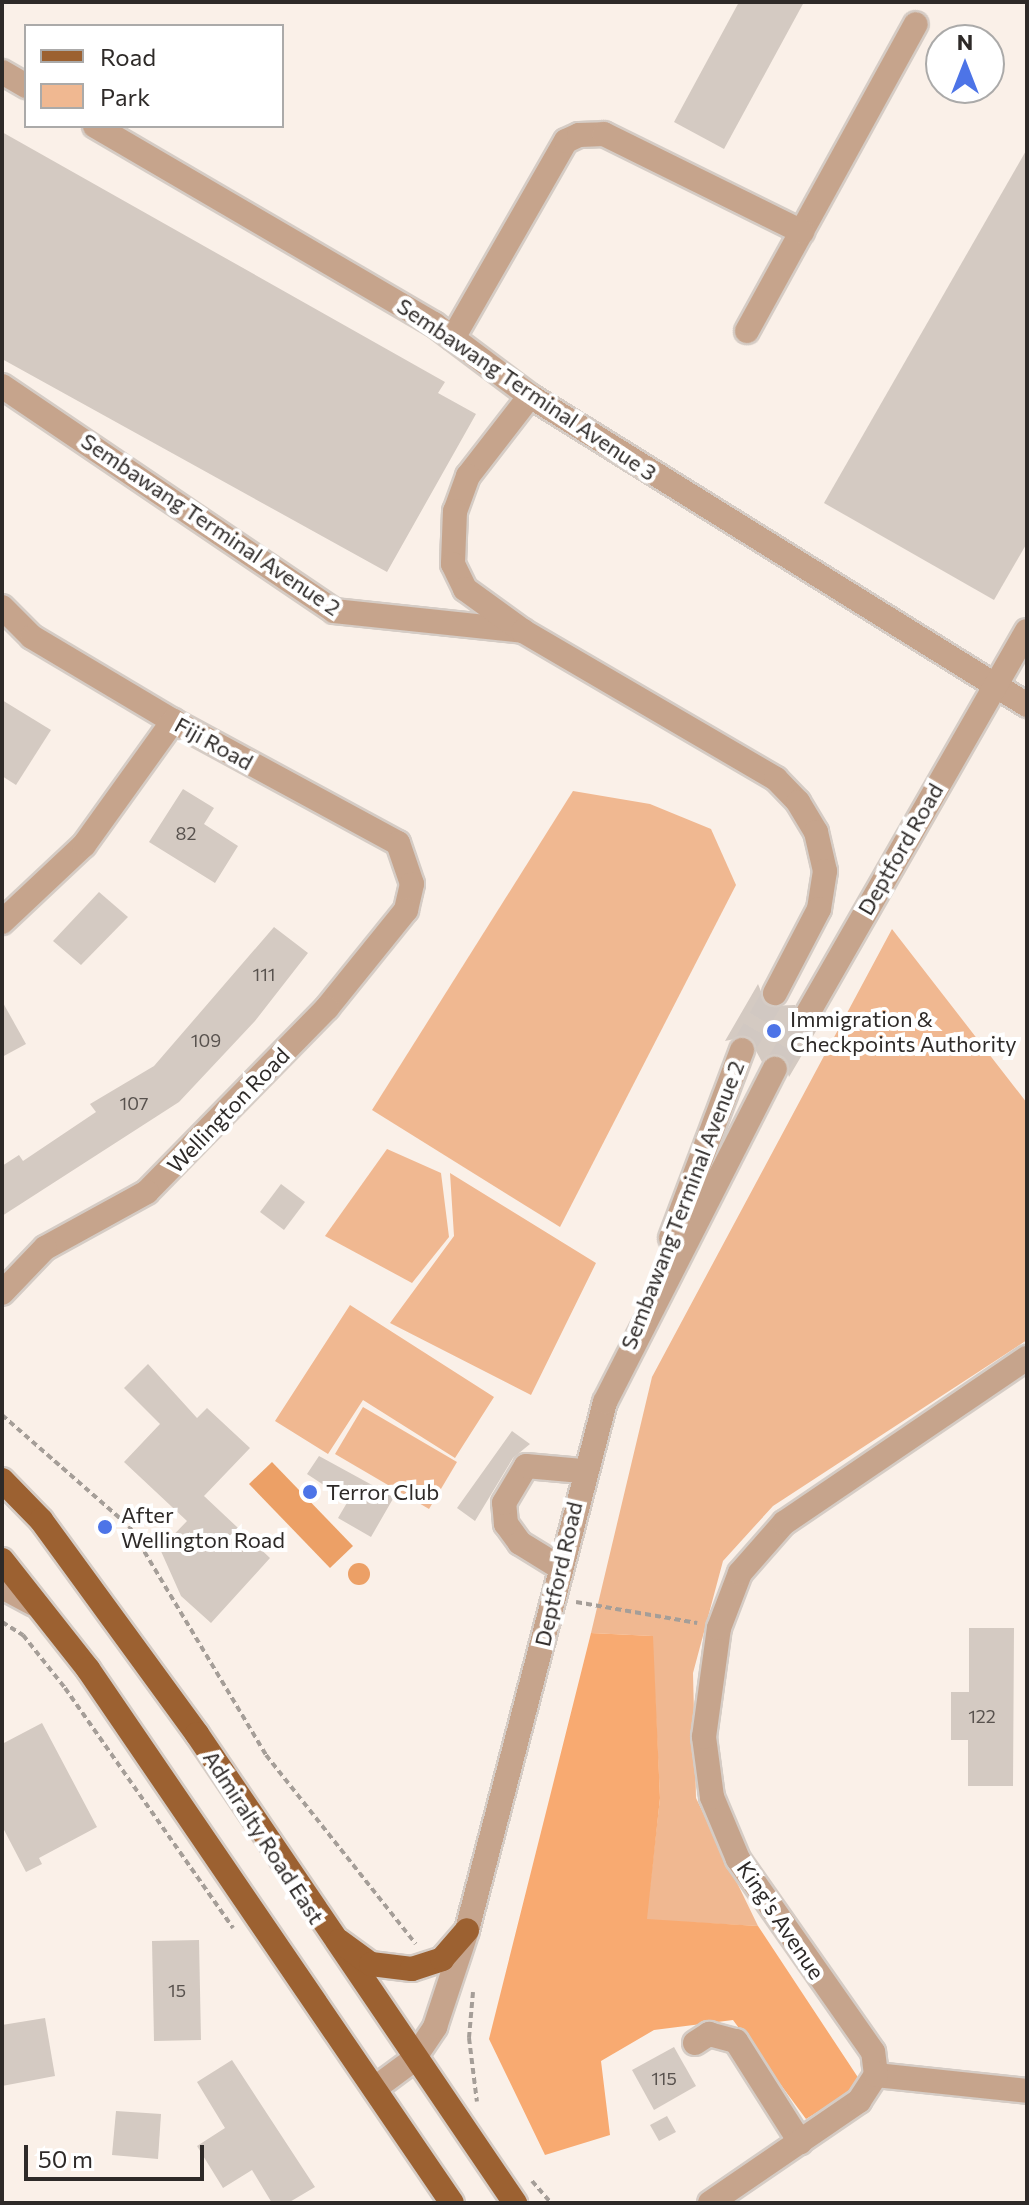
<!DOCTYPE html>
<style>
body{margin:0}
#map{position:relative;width:1029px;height:2205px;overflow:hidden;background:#faf0e8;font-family:Commissioner,sans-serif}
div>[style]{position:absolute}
.green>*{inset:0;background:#f0b891}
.forest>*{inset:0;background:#f8aa71}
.water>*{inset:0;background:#eca066}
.round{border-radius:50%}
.building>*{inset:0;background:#d4cac2}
.minor-tunnel>*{height:24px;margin-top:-12px;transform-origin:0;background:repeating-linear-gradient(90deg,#d1c8c2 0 24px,transparent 0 36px)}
.path>*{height:4px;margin-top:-2px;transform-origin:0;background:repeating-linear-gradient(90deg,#a59e98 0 6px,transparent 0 10px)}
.roads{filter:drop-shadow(2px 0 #d5ccc5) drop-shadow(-2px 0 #d5ccc5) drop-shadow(0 2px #d5ccc5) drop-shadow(0 -2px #d5ccc5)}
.minor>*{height:24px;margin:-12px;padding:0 12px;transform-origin:12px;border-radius:12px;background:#c6a48c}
.major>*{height:24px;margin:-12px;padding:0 12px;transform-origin:12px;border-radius:12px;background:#9c6131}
.dots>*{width:22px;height:22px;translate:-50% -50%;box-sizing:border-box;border:4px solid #fff;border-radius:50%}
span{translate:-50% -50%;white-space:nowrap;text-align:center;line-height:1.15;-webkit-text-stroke:8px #fff;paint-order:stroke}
.number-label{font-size:18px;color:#58524e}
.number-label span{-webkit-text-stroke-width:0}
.street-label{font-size:22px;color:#2e2a28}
.poi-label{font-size:22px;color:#2e2a28}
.left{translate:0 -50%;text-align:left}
.frame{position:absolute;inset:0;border:4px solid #2e2a28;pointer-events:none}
.legend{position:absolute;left:24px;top:24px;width:260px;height:104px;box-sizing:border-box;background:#fff;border:2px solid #abaaa9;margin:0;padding:10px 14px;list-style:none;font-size:24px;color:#2e2a28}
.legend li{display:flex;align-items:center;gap:16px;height:40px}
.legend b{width:40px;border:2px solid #abaaa9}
.north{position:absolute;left:925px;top:24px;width:80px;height:80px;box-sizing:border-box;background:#fff;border:2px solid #abaaa9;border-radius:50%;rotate:0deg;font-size:22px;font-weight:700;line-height:32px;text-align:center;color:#2e2a28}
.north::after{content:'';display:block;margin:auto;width:28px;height:36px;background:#4d74e7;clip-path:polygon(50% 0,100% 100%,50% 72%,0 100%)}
.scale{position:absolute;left:24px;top:2145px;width:180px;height:36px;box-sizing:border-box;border:4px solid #2e2a28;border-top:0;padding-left:10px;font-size:24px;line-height:28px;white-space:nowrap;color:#2e2a28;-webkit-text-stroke:6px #fff;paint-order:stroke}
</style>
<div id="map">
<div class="green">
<i style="clip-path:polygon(573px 791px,650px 804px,711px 829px,736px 885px,560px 1227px,372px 1110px)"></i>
<i style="clip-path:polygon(892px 929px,1027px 1103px,1027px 1340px,773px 1506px,723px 1561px,693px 1673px,696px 1798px,758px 1926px,646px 1920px,660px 1798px,652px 1636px,591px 1633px,652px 1377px)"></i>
<i style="clip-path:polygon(387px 1149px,441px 1173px,449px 1237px,412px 1283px,325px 1236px)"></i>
<i style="clip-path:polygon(450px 1173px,596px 1263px,531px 1395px,390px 1323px,454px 1236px)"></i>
<i style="clip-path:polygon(350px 1305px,494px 1397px,455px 1458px,363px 1400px,328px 1454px,275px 1421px)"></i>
<i style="clip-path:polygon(363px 1407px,457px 1462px,429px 1509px,335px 1454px)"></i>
</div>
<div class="forest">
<i style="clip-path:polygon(591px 1633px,653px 1636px,660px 1798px,647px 1919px,758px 1926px,863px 2085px,806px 2119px,733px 2020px,654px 2030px,601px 2061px,610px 2135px,545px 2155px,489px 2039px)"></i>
</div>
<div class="water">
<i style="clip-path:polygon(272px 1462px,353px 1546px,330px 1568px,249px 1484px)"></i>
<i class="round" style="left:348px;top:1563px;width:22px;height:22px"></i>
</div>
<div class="building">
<i style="clip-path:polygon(739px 2px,804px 2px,724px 149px,674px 122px)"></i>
<i style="clip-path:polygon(2px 132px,445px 382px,438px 393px,476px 414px,387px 572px,2px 359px)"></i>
<i style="clip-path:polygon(1027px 149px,1027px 543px,994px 600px,824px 503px)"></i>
<i style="clip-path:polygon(2px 700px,51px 730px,16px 785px,2px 776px)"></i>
<i style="clip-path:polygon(183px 789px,214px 808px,204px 824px,238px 846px,215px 883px,149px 842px)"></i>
<i style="clip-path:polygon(99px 892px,128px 917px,81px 965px,53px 941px)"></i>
<i style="clip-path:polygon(274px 927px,308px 953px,255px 1021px,179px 1102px,2px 1216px,2px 1166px,19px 1155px,23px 1161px,96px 1112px,90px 1104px,154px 1066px)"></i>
<i style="clip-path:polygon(758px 984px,767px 1006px,795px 1005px,801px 1026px,822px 1021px,789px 1077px,782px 1056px,762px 1062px,748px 1036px,725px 1041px)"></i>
<i style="clip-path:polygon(2px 1001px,26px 1044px,2px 1057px)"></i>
<i style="clip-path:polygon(281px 1184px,305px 1202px,284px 1230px,260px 1212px)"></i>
<i style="clip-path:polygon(148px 1364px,197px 1418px,207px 1408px,250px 1448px,204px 1496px,270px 1558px,211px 1623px,181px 1596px,160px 1549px,187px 1521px,124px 1462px,160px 1424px,124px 1388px)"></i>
<i style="clip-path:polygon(512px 1431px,530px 1444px,513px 1458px,475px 1521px,457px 1508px)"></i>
<i style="clip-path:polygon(319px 1456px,394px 1497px,371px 1537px,338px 1518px,348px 1501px,307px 1474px)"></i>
<i style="clip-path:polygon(969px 1628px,1014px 1628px,1013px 1786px,968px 1786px,968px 1740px,951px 1740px,951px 1692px,969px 1692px)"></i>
<i style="clip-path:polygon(42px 1723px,97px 1827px,39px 1858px,42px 1864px,26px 1872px,2px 1826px,2px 1744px)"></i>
<i style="clip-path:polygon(199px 1940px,201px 2040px,154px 2041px,152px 1941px)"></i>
<i style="clip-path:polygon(45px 2018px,55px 2076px,2px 2086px,2px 2025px)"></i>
<i style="clip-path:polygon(674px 2047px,696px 2086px,654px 2110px,632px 2070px)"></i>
<i style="clip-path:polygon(232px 2060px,315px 2187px,288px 2203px,272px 2203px,252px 2170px,223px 2188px,197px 2146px,225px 2128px,197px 2082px)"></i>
<i style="clip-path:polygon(116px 2111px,161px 2114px,158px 2159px,112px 2155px)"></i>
<i style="clip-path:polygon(667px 2116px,676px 2132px,659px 2141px,650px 2125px)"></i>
</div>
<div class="minor-tunnel">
<i style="left:742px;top:1050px;width:66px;rotate:-59.9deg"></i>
<i style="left:775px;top:1069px;width:65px;rotate:-59.5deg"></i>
</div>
<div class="path">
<i style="left:2px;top:1415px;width:169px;rotate:41.2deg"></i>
<i style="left:129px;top:1526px;width:267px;rotate:59.1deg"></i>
<i style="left:266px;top:1755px;width:241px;rotate:51.6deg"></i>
<i style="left:576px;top:1602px;width:123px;rotate:9.8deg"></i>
<i style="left:2px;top:1622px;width:25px;rotate:32deg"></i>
<i style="left:23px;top:1635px;width:68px;rotate:51.6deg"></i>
<i style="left:65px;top:1688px;width:293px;rotate:55deg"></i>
<i style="left:473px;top:1992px;width:46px;rotate:95deg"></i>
<i style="left:469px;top:2038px;width:64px;rotate:82.9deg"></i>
<i style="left:532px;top:2181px;width:29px;rotate:49deg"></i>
</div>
<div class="roads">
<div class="minor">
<i style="left:2px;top:72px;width:28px;rotate:30deg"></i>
<i style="left:95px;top:126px;width:393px;rotate:30.3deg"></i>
<i style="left:434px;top:324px;width:120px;rotate:36.9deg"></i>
<i style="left:530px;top:396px;width:585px;rotate:31.87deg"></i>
<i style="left:747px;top:331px;width:350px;rotate:-61.2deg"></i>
<i style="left:453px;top:338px;width:227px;rotate:-60.2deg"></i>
<i style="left:566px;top:141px;width:14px;rotate:-25deg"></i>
<i style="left:579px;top:135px;width:25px;rotate:-2deg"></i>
<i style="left:604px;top:134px;width:221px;rotate:26.3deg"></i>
<i style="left:2px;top:386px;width:401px;rotate:34.1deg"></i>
<i style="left:334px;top:611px;width:190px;rotate:6deg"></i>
<i style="left:530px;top:396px;width:101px;rotate:127.8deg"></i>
<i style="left:468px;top:476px;width:37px;rotate:110deg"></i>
<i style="left:455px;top:511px;width:53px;rotate:92.2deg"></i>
<i style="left:453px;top:564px;width:28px;rotate:64deg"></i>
<i style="left:465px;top:589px;width:72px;rotate:35.9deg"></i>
<i style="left:523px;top:631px;width:293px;rotate:30.3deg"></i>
<i style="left:776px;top:779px;width:32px;rotate:46deg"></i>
<i style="left:798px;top:802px;width:35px;rotate:59deg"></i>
<i style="left:816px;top:832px;width:40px;rotate:77deg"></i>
<i style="left:825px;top:871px;width:38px;rotate:99deg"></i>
<i style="left:819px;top:909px;width:95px;rotate:117.6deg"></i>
<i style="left:2px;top:607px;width:42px;rotate:45deg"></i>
<i style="left:32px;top:637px;width:164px;rotate:30.8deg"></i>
<i style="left:173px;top:721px;width:256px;rotate:28.5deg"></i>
<i style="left:398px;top:843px;width:43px;rotate:71.1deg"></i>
<i style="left:412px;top:884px;width:27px;rotate:103deg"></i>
<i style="left:406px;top:910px;width:126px;rotate:128.9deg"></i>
<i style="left:327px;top:1008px;width:257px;rotate:134.4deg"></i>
<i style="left:147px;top:1192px;width:116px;rotate:151.2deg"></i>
<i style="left:45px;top:1248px;width:62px;rotate:133.7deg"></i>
<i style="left:2px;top:922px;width:112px;rotate:-43.2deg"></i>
<i style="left:84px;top:845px;width:153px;rotate:-54.3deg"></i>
<i style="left:808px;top:1013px;width:440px;rotate:-60.2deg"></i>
<i style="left:671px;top:1238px;width:201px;rotate:-69.3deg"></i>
<i style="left:559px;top:1567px;width:46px;rotate:-148.4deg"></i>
<i style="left:520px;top:1543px;width:24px;rotate:-126deg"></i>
<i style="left:506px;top:1524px;width:21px;rotate:-95deg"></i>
<i style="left:504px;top:1503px;width:43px;rotate:-59.3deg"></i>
<i style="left:526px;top:1466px;width:56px;rotate:5.1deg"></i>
<i style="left:2px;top:1587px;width:36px;rotate:28deg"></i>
<i style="left:695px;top:2043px;width:17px;rotate:-33deg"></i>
<i style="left:709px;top:2034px;width:28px;rotate:15deg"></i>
<i style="left:736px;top:2041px;width:120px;rotate:57.6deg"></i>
<i style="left:876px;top:2075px;width:152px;rotate:6deg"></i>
<i style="left:378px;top:2086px;width:44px;rotate:-36.6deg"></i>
<i style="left:413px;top:2060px;width:40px;rotate:-56deg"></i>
<i style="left:435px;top:2027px;width:102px;rotate:-71.7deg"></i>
<i style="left:467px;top:1930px;width:546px;rotate:-75.35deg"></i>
<i style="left:605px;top:1402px;width:374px;rotate:-63deg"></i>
<i style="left:710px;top:2203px;width:181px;rotate:-34.4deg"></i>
<i style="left:859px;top:2101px;width:31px;rotate:-57deg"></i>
<i style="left:876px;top:2075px;width:23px;rotate:-97deg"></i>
<i style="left:873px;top:2052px;width:236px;rotate:-125deg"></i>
<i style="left:738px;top:1859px;width:67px;rotate:-112.8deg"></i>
<i style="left:712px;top:1797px;width:61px;rotate:-97.6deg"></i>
<i style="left:704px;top:1737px;width:110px;rotate:-82.2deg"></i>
<i style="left:719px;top:1628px;width:59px;rotate:-69.1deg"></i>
<i style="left:740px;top:1573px;width:67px;rotate:-48.7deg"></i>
<i style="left:784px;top:1523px;width:294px;rotate:-34.2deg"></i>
</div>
<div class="major">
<i style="left:2px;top:1480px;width:56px;rotate:45.7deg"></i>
<i style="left:41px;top:1520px;width:265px;rotate:53.9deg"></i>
<i style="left:197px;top:1734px;width:567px;rotate:55.86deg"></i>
<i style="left:2px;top:1560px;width:139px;rotate:51.7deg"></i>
<i style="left:88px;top:1669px;width:646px;rotate:55.72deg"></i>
<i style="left:339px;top:1941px;width:39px;rotate:36deg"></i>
<i style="left:371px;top:1964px;width:41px;rotate:7deg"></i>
<i style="left:412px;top:1969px;width:32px;rotate:-18deg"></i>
<i style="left:442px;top:1959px;width:38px;rotate:-49deg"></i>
</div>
</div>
<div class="dots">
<i style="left:774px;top:1031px;background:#4d74e7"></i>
<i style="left:310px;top:1492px;background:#4d74e7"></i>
<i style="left:105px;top:1527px;background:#4d74e7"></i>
</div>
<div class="number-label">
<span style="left:186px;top:833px">82</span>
<span style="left:264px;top:974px">111</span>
<span style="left:206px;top:1040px">109</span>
<span style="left:134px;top:1103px">107</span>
<span style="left:982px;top:1716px">122</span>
<span style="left:177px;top:1990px">15</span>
<span style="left:664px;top:2078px">115</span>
</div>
<div class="street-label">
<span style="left:527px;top:389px;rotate:34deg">Sembawang Terminal Avenue 3</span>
<span style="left:211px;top:524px;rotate:34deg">Sembawang Terminal Avenue 2</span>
<span style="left:214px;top:743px;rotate:29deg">Fiji Road</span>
<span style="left:900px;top:849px;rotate:-60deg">Deptford Road</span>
<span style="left:228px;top:1110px;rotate:-46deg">Wellington Road</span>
<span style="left:682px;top:1205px;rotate:-69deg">Sembawang Terminal Avenue 2</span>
<span style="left:558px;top:1574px;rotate:-77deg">Deptford Road</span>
<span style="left:264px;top:1837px;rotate:57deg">Admiralty Road East</span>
<span style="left:781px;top:1920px;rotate:56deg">King's Avenue</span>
</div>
<div class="poi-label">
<span class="left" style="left:790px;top:1031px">Immigration &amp;<br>Checkpoints Authority</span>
<span class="left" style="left:326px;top:1492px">Terror Club</span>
<span class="left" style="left:121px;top:1527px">After<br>Wellington Road</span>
</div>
<div class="frame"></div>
<ul class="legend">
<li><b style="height:10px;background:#9c6131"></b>Road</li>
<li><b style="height:22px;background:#f0b891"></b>Park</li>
</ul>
<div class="north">N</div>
<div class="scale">50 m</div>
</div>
